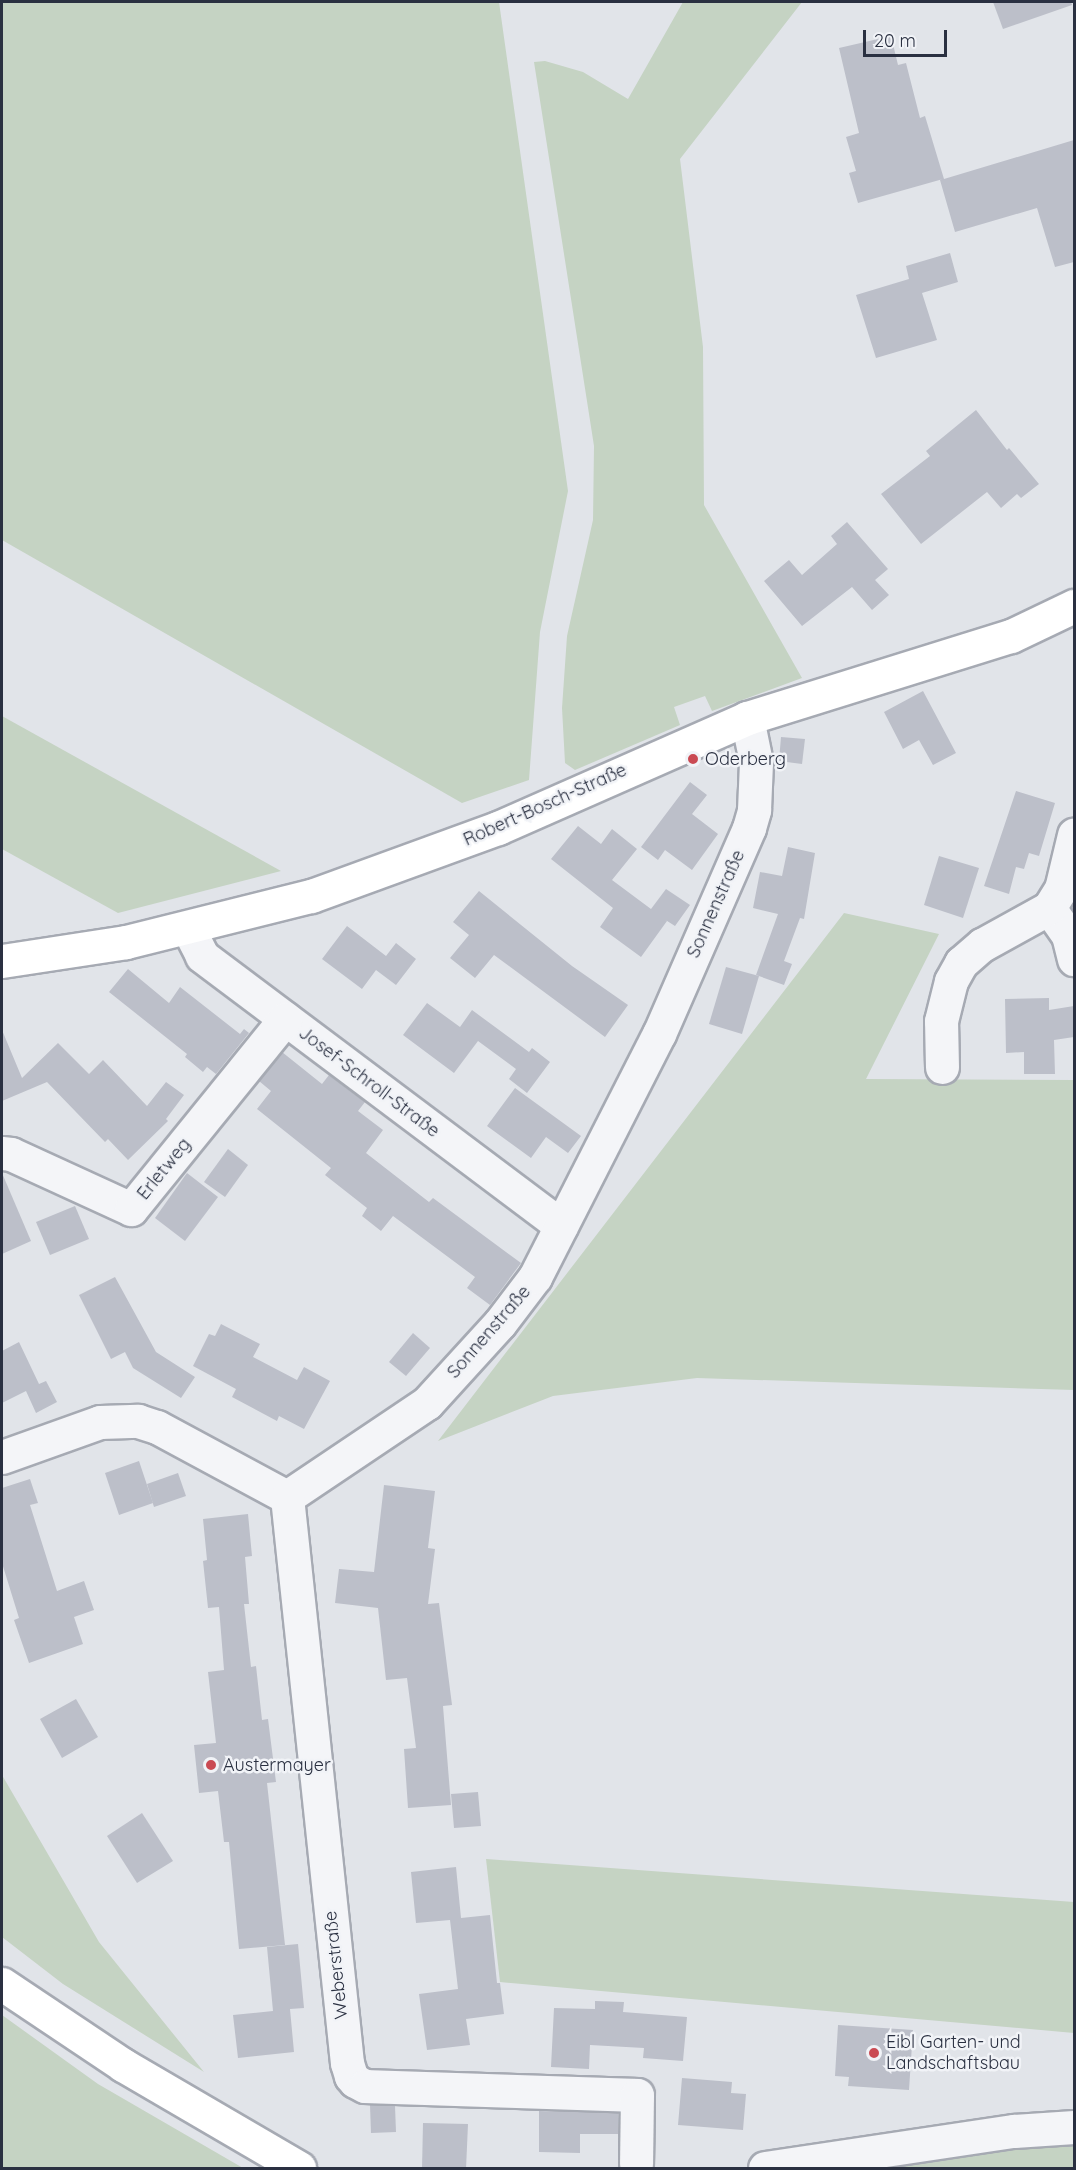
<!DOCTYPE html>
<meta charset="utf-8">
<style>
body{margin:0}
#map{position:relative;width:1076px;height:2170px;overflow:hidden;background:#e1e4e9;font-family:Quicksand,sans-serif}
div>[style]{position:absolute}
.green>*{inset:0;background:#c5d3c3}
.building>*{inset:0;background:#bcbfc9}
.roads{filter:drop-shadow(2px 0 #a6aab3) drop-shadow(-2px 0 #a6aab3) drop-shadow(0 2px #a6aab3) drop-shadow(0 -2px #a6aab3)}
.street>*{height:33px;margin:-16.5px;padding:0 16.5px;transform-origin:16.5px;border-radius:16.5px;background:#f4f5f8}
.secondary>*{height:33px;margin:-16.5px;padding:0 16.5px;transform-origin:16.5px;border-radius:16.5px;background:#fff}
.dots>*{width:16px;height:16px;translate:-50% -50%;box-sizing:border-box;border:3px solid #f1f3f7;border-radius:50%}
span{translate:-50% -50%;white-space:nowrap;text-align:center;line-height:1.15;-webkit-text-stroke:5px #f1f3f7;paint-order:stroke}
.poi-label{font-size:18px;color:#2a3041}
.left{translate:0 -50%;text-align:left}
.street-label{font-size:18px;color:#2a3041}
.frame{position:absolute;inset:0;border:3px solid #2a3041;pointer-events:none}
.scale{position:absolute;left:863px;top:30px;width:84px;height:27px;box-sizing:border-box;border:3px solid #2a3041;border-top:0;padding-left:8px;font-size:18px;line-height:21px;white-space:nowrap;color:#2a3041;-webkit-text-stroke:4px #f1f3f7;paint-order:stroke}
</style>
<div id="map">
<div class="green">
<i style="clip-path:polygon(2px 2px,499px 2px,568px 491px,540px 632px,529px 780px,462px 803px,2px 540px)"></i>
<i style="clip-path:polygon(683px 2px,802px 2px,680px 159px,703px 347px,704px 505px,802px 678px,712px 711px,705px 696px,674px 707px,680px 725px,575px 770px,565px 763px,562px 708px,567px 636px,593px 520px,594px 446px,534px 62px,545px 61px,583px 72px,628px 99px)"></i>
<i style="clip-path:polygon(2px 716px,281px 871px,118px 913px,2px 849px)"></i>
<i style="clip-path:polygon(844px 913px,939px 934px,866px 1079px,1074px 1080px,1074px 1390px,697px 1378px,553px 1396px,438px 1441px)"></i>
<i style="clip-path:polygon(2px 1775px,99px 1942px,204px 2072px,63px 1984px,2px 1937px)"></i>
<i style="clip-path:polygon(486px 1859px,1074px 1902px,1074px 2033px,500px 1982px)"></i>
<i style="clip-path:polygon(2px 2015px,98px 2084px,243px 2168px,2px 2168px)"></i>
<i style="clip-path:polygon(1074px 2142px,1074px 2168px,855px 2168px,908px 2161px)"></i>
</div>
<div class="building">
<i style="clip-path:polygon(993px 2px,1071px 2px,1072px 5px,1003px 29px)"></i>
<i style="clip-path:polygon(891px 36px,898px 65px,906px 63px,920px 118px,925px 116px,944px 179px,1074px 140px,1074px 262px,1055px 267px,1037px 208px,955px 232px,940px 180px,943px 179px,858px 203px,849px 173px,856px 171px,846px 137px,859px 133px,839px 48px)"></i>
<i style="clip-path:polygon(950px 253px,958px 282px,922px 293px,937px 340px,876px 358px,856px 295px,909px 279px,906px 266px)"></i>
<i style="clip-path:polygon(976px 410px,1007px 450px,1009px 448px,1039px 484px,1021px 498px,1017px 494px,1001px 508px,987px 492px,921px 544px,881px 494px,930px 456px,926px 451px)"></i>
<i style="clip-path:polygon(847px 522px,888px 569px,875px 580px,889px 595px,872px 610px,852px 587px,802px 626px,764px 581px,789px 560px,802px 575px,837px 544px,831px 536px)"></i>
<i style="clip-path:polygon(923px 691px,956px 753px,933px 765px,919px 740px,903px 749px,884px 712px)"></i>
<i style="clip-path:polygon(781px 737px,805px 739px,802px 764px,779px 761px)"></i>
<i style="clip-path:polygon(690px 782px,707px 795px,692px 814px,718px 834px,692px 870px,665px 850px,658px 860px,641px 847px)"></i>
<i style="clip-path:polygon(1016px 791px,1055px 803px,1039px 856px,1029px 853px,1024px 869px,1016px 867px,1009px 894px,984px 886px)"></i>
<i style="clip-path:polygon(578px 826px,601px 844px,612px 829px,637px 849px,612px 880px,651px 909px,666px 889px,690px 905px,675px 926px,664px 919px,667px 921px,641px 957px,600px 927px,613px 908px,551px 859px)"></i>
<i style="clip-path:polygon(788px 847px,815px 853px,804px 919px,800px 918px,784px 961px,792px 964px,784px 985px,756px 975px,778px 914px,753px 908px,760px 872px,782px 876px)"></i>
<i style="clip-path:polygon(939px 856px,979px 868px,963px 918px,924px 905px)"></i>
<i style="clip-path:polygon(479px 891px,572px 966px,628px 1005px,605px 1037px,494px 955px,475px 978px,450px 958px,469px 935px,453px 922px)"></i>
<i style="clip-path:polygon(347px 926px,386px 956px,396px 943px,416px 959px,396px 985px,376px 970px,362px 989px,322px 959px)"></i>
<i style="clip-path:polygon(726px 967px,759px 976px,742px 1034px,709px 1024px)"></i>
<i style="clip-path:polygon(128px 969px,169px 1003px,180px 987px,240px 1034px,244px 1029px,249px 1033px,216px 1074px,207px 1067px,203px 1072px,185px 1057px,187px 1054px,109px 992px)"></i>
<i style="clip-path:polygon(1049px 998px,1049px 1010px,1074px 1006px,1074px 1037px,1054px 1040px,1055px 1074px,1024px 1074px,1024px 1052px,1006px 1053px,1005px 999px)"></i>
<i style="clip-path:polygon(427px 1003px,460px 1027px,472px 1010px,529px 1052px,532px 1048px,550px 1062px,527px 1093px,509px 1079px,516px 1069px,478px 1041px,454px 1073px,403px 1035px)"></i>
<i style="clip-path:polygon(2px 1030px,22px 1078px,58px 1043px,89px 1074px,103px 1060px,147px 1106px,166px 1082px,184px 1095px,166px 1119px,168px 1121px,128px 1160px,108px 1139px,105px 1142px,47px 1082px,2px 1101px)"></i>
<i style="clip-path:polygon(282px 1052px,322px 1084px,329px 1075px,365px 1102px,358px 1111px,383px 1130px,366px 1153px,429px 1202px,433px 1198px,521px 1263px,490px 1305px,467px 1288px,475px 1277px,393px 1216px,381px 1231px,362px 1216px,367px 1208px,325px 1175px,331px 1168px,257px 1109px,271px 1091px,259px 1081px)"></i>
<i style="clip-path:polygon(515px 1088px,581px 1136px,568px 1153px,546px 1137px,531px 1158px,487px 1126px)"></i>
<i style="clip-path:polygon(228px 1149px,248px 1165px,225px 1197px,204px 1182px)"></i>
<i style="clip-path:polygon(2px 1173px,31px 1241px,2px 1254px)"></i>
<i style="clip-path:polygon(187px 1173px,218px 1197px,185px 1241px,155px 1218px)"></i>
<i style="clip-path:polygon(75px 1206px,89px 1239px,50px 1255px,36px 1222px)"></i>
<i style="clip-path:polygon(115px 1277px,156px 1352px,195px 1377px,181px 1398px,133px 1368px,125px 1352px,111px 1359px,79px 1295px)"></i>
<i style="clip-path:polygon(221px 1324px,260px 1344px,253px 1357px,297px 1380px,304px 1367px,330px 1381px,304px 1429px,279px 1416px,277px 1421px,232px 1397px,236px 1389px,193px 1366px,209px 1334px,215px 1336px)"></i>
<i style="clip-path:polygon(413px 1333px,430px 1348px,406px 1376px,389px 1362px)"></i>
<i style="clip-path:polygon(19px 1342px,39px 1384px,46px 1381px,57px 1402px,36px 1413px,26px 1391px,2px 1403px,2px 1351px)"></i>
<i style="clip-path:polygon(139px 1461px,153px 1503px,119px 1515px,105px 1473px)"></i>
<i style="clip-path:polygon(178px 1473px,186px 1496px,154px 1507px,147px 1484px)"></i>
<i style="clip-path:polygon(30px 1479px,38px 1503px,30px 1505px,57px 1591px,84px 1581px,94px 1610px,74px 1617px,83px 1644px,29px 1663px,14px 1620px,19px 1618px,2px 1563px,2px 1488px)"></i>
<i style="clip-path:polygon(384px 1485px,435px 1491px,428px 1548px,435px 1549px,428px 1604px,439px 1603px,452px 1705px,443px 1706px,451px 1805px,408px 1808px,404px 1749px,416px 1748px,407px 1678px,386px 1680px,378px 1608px,335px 1603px,339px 1569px,374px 1572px)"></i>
<i style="clip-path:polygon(248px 1514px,252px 1556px,245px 1557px,249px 1604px,244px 1604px,251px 1667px,256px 1666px,262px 1720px,268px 1719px,276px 1782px,267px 1783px,285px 1945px,239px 1949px,229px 1842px,224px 1842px,218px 1791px,199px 1793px,194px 1745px,216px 1743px,208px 1672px,224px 1670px,219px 1607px,208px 1608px,203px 1561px,207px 1560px,203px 1519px)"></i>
<i style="clip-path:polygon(76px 1699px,98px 1737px,62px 1758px,40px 1719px)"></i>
<i style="clip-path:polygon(478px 1792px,481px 1826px,454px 1828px,451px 1794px)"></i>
<i style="clip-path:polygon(142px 1813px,173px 1861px,137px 1883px,107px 1836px)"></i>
<i style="clip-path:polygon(456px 1867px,461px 1918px,490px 1915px,497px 1983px,500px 1983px,504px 2014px,466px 2019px,470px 2045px,427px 2050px,419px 1994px,458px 1989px,450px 1920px,416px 1923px,411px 1872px)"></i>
<i style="clip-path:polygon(298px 1944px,304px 2008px,290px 2009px,294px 2052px,238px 2058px,233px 2015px,273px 2011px,267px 1947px)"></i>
<i style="clip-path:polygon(595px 2001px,624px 2002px,623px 2012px,687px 2017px,683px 2061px,643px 2058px,644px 2048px,590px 2045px,589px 2069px,551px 2067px,554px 2008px,595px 2009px)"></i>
<i style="clip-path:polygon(838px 2025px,913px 2030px,909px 2090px,848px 2086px,849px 2077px,835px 2076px)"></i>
<i style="clip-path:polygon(682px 2078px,732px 2082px,731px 2093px,746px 2094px,743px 2130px,678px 2125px)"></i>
<i style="clip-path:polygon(370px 2105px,395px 2106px,396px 2132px,371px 2133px)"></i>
<i style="clip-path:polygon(539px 2111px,618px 2113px,618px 2134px,580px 2134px,580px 2153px,539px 2152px)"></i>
<i style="clip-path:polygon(423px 2123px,468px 2124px,466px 2169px,422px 2169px)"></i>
</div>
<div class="roads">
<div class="street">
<i style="left:1049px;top:908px;width:33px;rotate:55deg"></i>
<i style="left:1068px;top:935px;width:25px;rotate:76deg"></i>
<i style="left:188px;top:928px;width:31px;rotate:63deg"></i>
<i style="left:202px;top:956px;width:449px;rotate:36.9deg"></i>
<i style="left:942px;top:1067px;width:46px;rotate:-91.2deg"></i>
<i style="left:941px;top:1021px;width:41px;rotate:-76deg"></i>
<i style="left:951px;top:981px;width:21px;rotate:-61deg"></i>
<i style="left:961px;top:963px;width:28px;rotate:-41deg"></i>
<i style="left:982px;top:945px;width:77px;rotate:-28.9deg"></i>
<i style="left:1049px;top:908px;width:22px;rotate:-58deg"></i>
<i style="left:1061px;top:889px;width:56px;rotate:-76.5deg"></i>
<i style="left:2px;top:1153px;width:9px;rotate:6deg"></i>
<i style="left:11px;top:1154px;width:132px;rotate:24.6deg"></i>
<i style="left:131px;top:1209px;width:245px;rotate:-51deg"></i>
<i style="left:2px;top:1457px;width:104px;rotate:-19.7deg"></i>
<i style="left:100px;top:1422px;width:38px;rotate:-2deg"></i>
<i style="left:138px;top:1421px;width:20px;rotate:18deg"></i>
<i style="left:157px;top:1427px;width:148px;rotate:28.3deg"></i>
<i style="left:287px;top:1497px;width:169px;rotate:-33.9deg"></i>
<i style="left:427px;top:1403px;width:108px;rotate:-47.6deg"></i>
<i style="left:500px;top:1323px;width:58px;rotate:-52.7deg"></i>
<i style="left:535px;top:1277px;width:273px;rotate:-63deg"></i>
<i style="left:659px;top:1034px;width:225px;rotate:-66.4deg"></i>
<i style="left:749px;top:828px;width:19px;rotate:-74deg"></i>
<i style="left:754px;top:810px;width:48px;rotate:-87.6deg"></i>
<i style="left:756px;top:762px;width:45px;rotate:-101.6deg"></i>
<i style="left:287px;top:1497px;width:569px;rotate:83.95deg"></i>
<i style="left:347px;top:2063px;width:14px;rotate:73deg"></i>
<i style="left:351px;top:2076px;width:6px;rotate:51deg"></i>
<i style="left:355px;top:2081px;width:11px;rotate:27deg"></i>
<i style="left:365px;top:2086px;width:272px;rotate:1.9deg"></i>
<i style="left:637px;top:2095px;width:68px;rotate:90.8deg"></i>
<i style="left:765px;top:2168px;width:252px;rotate:-8.5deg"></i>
<i style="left:1014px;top:2131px;width:60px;rotate:-3.8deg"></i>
</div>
<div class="secondary">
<i style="left:2px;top:961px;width:125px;rotate:-8.7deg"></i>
<i style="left:126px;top:942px;width:191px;rotate:-14deg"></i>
<i style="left:311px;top:896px;width:199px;rotate:-20deg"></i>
<i style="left:498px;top:828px;width:272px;rotate:-23.8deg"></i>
<i style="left:747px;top:718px;width:276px;rotate:-17.3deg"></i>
<i style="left:1011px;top:636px;width:70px;rotate:-25.5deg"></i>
<i style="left:2px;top:1984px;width:146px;rotate:33.8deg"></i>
<i style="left:123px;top:2065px;width:204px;rotate:30.3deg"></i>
</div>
</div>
<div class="dots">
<i style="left:693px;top:759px;background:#ca4a53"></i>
<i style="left:211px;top:1765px;background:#ca4a53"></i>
<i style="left:874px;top:2053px;background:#ca4a53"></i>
</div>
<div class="poi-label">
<span class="left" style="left:705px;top:759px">Oderberg</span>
<span class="left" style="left:223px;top:1765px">Austermayer</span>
<span class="left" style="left:886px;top:2053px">Eibl Garten- und<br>Landschaftsbau</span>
</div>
<div class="street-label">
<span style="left:545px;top:805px;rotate:-24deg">Robert-Bosch-Straße</span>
<span style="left:716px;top:904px;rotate:-66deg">Sonnenstraße</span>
<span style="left:369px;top:1082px;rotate:37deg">Josef-Schroll-Straße</span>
<span style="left:164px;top:1169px;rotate:-51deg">Erletweg</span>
<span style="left:489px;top:1332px;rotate:-49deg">Sonnenstraße</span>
<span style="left:336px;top:1965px;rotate:-96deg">Weberstraße</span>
</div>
<div class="frame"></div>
<div class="scale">20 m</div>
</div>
